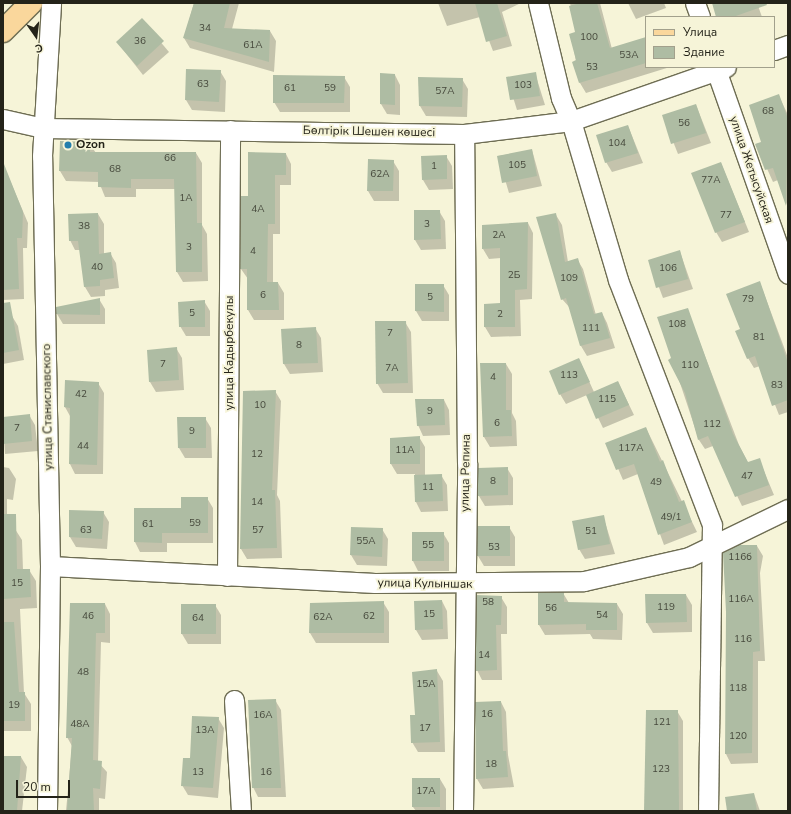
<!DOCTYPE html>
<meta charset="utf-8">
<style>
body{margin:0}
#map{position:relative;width:791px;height:814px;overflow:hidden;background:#f6f4d8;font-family:"Nunito Sans",sans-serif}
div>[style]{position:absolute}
.shadow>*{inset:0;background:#0003}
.building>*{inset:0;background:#aebca3}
.roads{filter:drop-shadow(1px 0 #6e6d53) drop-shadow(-1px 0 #6e6d53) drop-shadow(0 1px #6e6d53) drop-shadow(0 -1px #6e6d53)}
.minor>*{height:19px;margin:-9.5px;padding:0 9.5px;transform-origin:9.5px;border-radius:9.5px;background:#fff}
.major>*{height:22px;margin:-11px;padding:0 11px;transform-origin:11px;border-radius:11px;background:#fad79c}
.dots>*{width:11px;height:11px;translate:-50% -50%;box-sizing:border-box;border:2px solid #f6f4d8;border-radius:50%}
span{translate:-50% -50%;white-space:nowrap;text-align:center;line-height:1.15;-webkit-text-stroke:3.5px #f6f4d8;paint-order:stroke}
.number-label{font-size:10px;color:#46493c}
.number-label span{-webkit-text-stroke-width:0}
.street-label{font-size:12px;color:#242319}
.poi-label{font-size:12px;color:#242319;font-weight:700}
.left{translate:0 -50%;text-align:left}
.frame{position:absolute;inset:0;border:4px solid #242319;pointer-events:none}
.legend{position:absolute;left:645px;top:16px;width:130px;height:52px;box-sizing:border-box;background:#f6f4d8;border:1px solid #a2a08c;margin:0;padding:5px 7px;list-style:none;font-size:12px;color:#242319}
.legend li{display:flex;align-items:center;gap:8px;height:20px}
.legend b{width:20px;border:1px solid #a2a08c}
.north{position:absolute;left:16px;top:16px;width:40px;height:40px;-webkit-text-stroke:3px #f6f4d8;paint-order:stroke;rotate:166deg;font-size:11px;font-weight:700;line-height:16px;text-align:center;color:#242319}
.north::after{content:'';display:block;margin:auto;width:14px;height:18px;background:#242319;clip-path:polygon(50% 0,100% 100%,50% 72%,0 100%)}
.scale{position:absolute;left:16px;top:780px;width:54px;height:18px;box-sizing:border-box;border:2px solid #242319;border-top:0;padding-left:5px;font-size:12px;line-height:14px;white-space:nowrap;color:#242319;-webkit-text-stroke:3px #f6f4d8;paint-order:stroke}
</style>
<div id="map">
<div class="shadow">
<i style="clip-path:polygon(194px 3px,239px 3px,232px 29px,270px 31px,276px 41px,274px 72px,190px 48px,184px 38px)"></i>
<i style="clip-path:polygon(438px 3px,521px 3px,502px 12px,512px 46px,493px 51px,480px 17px,447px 26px)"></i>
<i style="clip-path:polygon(570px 3px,600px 3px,612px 49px,646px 38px,646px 67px,670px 67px,586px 93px,580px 83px,571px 34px,577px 33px)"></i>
<i style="clip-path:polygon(628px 3px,664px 3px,666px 8px,636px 19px)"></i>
<i style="clip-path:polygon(713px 3px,757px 3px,762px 17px,718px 17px)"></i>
<i style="clip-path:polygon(142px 20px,169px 52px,143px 75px,117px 42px)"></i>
<i style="clip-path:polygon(220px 71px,226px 81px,225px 112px,192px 110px,186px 100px)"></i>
<i style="clip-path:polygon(535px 73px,545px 105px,517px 110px,507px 78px)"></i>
<i style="clip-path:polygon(395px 75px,400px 85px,400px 115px,387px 114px,381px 104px)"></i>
<i style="clip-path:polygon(344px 77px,350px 87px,350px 112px,280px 112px,274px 102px)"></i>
<i style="clip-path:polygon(462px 79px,468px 89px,467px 117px,426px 116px,420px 106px)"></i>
<i style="clip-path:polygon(779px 96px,788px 115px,788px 208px,778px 180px,773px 182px,756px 144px,762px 143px)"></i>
<i style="clip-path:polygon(696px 105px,711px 143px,678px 154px,663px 116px)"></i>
<i style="clip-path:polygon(628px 126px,643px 163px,612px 172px,606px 162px)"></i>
<i style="clip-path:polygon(61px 142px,89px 143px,96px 153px,196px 153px,202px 163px,202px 225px,207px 234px,208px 281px,183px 282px,177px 272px,175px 189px,136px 189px,136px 197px,105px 197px,99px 182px,66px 181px,60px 171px)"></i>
<i style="clip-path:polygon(532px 150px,542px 186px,509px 193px,498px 156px)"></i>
<i style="clip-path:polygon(286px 154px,291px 164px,291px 185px,280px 185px,280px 234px,273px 234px,273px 283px,278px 283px,284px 293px,284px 320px,254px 320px,248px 310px,248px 279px,241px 269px,249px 197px)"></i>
<i style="clip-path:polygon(446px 156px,452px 166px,453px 189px,429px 190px,423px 180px)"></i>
<i style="clip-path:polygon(393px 161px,399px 171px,399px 201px,374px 201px,368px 191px)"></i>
<i style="clip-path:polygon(721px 163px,749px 232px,722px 242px,716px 232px)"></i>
<i style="clip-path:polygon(3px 164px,28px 223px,27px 248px,23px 248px,24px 299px,3px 300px)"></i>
<i style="clip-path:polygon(439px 211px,445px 221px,446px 249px,421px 250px,415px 240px)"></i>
<i style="clip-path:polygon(98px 214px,104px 224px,104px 254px,110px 253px,116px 263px,119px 288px,105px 290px,105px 296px,91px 297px,85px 287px,80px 250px,75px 250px,70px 240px)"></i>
<i style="clip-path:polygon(556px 215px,562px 225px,568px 262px,577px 259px,583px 269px,596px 315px,602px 313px,607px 323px,615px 348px,587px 356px,581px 346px,570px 308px,562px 299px)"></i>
<i style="clip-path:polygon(528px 223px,533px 233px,532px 299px,520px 300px,521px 336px,491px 337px,485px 327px,501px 304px,501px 258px,489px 259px,483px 249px)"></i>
<i style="clip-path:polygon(680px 252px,693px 289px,663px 298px,649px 261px)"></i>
<i style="clip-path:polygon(760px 283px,788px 358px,788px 412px,779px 415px,760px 366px,754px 368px,748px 358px,742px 330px)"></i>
<i style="clip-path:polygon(416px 285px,443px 285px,449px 295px,449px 321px,422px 321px,416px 311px)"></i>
<i style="clip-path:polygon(99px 299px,105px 309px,105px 324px,63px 324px,57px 314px)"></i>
<i style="clip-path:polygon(204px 301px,210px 311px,210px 336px,186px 336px,180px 326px)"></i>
<i style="clip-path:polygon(687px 309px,739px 445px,748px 463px,759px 459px,774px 495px,742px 506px,713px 446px,705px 449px,699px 440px,672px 359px)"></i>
<i style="clip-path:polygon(12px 316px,18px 326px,24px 360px,3px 364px,3px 318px)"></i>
<i style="clip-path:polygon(405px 322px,411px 332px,413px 393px,383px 393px,377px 383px)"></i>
<i style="clip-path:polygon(315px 328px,321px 338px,323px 372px,290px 374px,284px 364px,282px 330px)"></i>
<i style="clip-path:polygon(176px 348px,182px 358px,184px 390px,156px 392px,150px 382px)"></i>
<i style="clip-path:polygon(579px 359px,594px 392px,618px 382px,634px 415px,603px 428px,587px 395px,566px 404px,560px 394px)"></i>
<i style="clip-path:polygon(506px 364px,512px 374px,512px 413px,516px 421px,517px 446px,490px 447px,484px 437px)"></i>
<i style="clip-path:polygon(98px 383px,104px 393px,103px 474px,75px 474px,70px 464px,70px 416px,65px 407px)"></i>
<i style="clip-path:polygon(275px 391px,281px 401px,277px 495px,280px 501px,282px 558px,247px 559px,241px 549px,244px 392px)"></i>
<i style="clip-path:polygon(444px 400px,449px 410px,450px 435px,423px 436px,418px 425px)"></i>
<i style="clip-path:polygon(29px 415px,35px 425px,38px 451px,5px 454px,3px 418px)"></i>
<i style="clip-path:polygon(205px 418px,211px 428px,212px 458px,185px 458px,179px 448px)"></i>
<i style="clip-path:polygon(646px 428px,697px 532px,664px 545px,638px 474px,623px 480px,607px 443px)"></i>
<i style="clip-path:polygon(419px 437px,425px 447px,425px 475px,441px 475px,447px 485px,448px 511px,421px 512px,416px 502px,415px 474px,397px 474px,391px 464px,391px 439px)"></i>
<i style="clip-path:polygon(3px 467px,9px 468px,16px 479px,13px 500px,7px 499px,7px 529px,15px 529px,22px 540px,23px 570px,29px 570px,36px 581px,37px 608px,20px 609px,24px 693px,31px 704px,31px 731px,3px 731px)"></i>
<i style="clip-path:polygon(507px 468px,513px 478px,513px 505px,485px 506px,479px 496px)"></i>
<i style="clip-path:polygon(207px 498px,213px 508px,213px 543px,167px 543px,167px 552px,140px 552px,135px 542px,182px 509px)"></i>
<i style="clip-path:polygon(103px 512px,109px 522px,107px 549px,76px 547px,70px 537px)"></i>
<i style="clip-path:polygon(603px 516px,615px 554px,585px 559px,579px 549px)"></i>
<i style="clip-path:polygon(509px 527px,515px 537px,515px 566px,484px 566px,478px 556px)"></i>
<i style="clip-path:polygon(382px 529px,388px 539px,387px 566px,357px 565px,351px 555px)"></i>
<i style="clip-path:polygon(443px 533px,449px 543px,449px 571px,418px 571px,413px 561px)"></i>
<i style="clip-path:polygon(757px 546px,763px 556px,760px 573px,765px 661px,758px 661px,758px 763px,731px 764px,726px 754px)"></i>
<i style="clip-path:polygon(563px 593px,569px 603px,617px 604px,623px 614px,622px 640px,593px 639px,590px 634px,545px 635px,539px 625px)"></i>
<i style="clip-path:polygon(686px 595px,692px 605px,692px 632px,653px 633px,647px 623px)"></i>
<i style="clip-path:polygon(501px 597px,507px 607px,507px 634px,501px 634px,502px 680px,482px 680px,477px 670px)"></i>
<i style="clip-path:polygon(442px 601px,447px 611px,448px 639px,422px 640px,416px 630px)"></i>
<i style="clip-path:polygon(383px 602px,389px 612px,389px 643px,316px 643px,310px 633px,311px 604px)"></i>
<i style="clip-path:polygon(71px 604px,105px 604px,110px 614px,110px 643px,101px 642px,98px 762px,107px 772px,105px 799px,99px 798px,99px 811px,66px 811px,72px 746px,67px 737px)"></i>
<i style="clip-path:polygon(215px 605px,221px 615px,221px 644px,188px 644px,182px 634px)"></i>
<i style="clip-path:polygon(437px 671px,443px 681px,445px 752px,418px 752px,412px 742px,416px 716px)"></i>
<i style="clip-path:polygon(275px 700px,281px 710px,286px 797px,258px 797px,253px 787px)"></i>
<i style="clip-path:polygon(501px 702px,506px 712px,508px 755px,514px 787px,483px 789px,477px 779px,476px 703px)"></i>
<i style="clip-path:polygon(677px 711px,683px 721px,683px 811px,645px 811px)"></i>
<i style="clip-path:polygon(218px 718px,224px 728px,218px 798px,188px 795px,182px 785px)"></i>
<i style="clip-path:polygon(3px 757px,21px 757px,27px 767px,22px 811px,3px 811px)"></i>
<i style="clip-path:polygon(440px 779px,446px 789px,446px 811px,416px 811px,413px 807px)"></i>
<i style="clip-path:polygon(754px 794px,760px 811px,728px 811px)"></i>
</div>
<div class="building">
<i style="clip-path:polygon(194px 3px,230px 3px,224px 28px,270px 30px,269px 62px,183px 38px)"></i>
<i style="clip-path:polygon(475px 3px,497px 3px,507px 36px,486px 42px)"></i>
<i style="clip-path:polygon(580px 3px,597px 3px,610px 48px,646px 37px,646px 63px,579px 83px,572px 62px,576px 60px,569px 34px,575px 32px,569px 6px)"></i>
<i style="clip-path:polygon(712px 3px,766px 3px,767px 5px,733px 17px,716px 17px)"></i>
<i style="clip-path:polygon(142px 18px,164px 41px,137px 66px,116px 42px)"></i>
<i style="clip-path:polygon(186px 69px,221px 70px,219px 102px,185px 100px)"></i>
<i style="clip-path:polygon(536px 72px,540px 96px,510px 100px,506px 77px)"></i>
<i style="clip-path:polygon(380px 73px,395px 74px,395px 105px,380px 104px)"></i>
<i style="clip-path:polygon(273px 75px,345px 76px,344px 103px,273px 103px)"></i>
<i style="clip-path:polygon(418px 77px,463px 78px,462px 107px,419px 106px)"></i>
<i style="clip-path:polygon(779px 94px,788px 119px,786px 206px,773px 168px,765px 170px,755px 144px,761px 142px,749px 105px)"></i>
<i style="clip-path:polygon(696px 104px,706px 133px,671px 144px,662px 115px)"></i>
<i style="clip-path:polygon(628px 125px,638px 153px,605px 163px,596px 135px)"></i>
<i style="clip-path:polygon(60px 141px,90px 142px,90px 152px,196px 152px,197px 223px,202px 223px,202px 272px,176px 272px,174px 179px,131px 179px,131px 188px,98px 187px,98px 172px,59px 171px)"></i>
<i style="clip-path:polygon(532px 149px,537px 176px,502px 183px,497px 156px)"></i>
<i style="clip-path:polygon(248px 152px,286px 153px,286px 175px,275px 175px,275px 224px,268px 224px,267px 282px,278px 282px,279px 310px,247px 310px,247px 269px,240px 269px,241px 196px,248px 196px)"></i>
<i style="clip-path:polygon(447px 155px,447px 179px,422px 180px,421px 156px)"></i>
<i style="clip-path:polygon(368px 159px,394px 160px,393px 191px,367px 191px)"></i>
<i style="clip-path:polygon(721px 162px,745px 222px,715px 233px,691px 173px)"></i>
<i style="clip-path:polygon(4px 164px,23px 212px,22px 238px,17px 238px,19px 289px,3px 290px)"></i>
<i style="clip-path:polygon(414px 210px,440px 210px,441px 239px,414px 240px)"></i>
<i style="clip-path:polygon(98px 213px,99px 254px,111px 252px,114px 278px,100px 280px,100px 286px,84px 287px,78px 241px,69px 241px,68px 214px)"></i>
<i style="clip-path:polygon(556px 213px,565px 262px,578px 258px,594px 314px,602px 312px,610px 338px,580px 346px,566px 298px,561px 300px,536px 217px)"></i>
<i style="clip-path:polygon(528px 222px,527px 289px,515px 290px,515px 327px,484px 327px,484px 304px,500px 303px,500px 248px,482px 249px,482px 225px)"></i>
<i style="clip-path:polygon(680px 250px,688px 279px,656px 288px,648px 260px)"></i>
<i style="clip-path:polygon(760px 281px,788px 363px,788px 400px,772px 406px,755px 356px,747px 359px,735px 331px,740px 329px,726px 294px)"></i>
<i style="clip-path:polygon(415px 284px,444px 284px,444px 312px,415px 311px)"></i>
<i style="clip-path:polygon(100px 298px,100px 315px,56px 314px,56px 307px)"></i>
<i style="clip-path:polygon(205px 300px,205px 327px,179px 327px,178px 302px)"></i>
<i style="clip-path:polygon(10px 302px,19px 350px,3px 353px,3px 303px)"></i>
<i style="clip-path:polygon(688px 308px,733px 434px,748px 462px,760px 458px,769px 485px,735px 497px,708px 436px,698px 440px,685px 393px,668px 360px,671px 358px,657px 317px)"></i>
<i style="clip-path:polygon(375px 321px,406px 321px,408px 383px,376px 384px)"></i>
<i style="clip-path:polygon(316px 327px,318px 363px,283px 364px,281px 329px)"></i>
<i style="clip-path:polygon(177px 347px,179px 380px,149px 382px,147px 350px)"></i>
<i style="clip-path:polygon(579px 358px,590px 382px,559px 395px,549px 371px)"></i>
<i style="clip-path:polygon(480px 363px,506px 363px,506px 410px,511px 410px,512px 436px,483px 437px)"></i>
<i style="clip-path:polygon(65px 380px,99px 382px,97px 465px,69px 464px,70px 408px,64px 407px)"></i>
<i style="clip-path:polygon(618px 381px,629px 405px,596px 419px,586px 395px)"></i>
<i style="clip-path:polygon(276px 390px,272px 490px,275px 490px,277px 548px,240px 549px,243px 391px)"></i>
<i style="clip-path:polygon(415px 399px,444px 399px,445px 425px,417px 426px)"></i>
<i style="clip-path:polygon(30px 414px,32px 441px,3px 444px,3px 417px)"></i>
<i style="clip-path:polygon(177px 417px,206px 417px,206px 448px,178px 448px)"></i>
<i style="clip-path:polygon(646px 427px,660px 462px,663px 460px,679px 502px,684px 500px,692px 522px,658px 535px,634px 464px,616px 470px,605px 443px)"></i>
<i style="clip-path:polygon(420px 436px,420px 464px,390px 464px,390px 438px)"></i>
<i style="clip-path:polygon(508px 467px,508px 495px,478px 496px,478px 468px)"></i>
<i style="clip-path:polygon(442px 474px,443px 501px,415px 502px,414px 475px)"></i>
<i style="clip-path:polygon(181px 497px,208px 497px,208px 533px,162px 533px,162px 543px,134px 542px,134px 508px,181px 508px)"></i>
<i style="clip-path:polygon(69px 510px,104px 511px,102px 539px,69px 537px)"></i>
<i style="clip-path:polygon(3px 514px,16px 514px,17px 569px,30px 569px,31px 597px,3px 599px)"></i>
<i style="clip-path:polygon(604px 515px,610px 544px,578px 550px,572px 521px)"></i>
<i style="clip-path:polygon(477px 526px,510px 526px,510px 556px,477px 556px)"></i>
<i style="clip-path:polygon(351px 527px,383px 528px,382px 557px,350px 555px)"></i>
<i style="clip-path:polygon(412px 532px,444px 532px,444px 561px,412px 561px)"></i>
<i style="clip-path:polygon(738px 545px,757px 545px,760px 651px,753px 652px,752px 753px,725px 754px,726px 612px,723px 553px)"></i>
<i style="clip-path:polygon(564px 592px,564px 602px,617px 603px,617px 630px,586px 630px,586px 624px,538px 625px,538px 593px)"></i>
<i style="clip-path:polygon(645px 594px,686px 594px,687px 622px,646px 623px)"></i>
<i style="clip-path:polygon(476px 595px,502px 596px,501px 625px,496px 625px,497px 670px,476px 671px)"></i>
<i style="clip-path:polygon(442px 600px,443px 629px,415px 630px,414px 601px)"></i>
<i style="clip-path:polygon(384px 601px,384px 633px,309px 633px,310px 603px)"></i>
<i style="clip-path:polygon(70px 603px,105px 603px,105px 633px,96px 633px,93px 760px,102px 761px,100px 789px,93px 788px,94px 811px,67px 811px,72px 738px,66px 738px)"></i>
<i style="clip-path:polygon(181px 604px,216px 604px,216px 634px,181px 634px)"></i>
<i style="clip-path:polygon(3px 622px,14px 622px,19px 692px,25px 692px,25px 721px,3px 721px)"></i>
<i style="clip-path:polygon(437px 669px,440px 742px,411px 743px,410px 715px,415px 715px,412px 672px)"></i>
<i style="clip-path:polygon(276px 699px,281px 788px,252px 788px,248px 700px)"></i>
<i style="clip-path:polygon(501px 701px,503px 751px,506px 751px,508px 777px,476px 779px,475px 702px)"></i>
<i style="clip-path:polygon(646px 710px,678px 710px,679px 811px,644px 811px)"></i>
<i style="clip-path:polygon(192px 716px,219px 717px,213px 788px,181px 786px,183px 758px,190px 758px)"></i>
<i style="clip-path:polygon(3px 756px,21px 756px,17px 811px,3px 811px)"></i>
<i style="clip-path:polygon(412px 778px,440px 778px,440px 807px,412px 807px)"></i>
<i style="clip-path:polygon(754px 793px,757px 811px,727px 811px,725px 797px)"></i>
</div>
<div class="roads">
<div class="minor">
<i style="left:538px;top:3px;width:98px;rotate:76.4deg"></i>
<i style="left:561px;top:98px;width:25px;rotate:67deg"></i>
<i style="left:571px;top:121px;width:166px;rotate:73.5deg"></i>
<i style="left:618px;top:280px;width:262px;rotate:69deg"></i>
<i style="left:712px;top:525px;width:286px;rotate:90.8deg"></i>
<i style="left:695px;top:3px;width:15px;rotate:70deg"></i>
<i style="left:774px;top:50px;width:15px;rotate:-20deg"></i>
<i style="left:715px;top:67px;width:219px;rotate:70.6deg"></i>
<i style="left:3px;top:119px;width:41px;rotate:12.7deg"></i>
<i style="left:43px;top:128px;width:421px;rotate:0.8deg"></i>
<i style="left:464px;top:134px;width:108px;rotate:-6.9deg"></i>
<i style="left:571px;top:121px;width:164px;rotate:-19.2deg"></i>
<i style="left:50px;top:566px;width:325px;rotate:3deg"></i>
<i style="left:375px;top:583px;width:209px;rotate:-0.5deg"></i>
<i style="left:584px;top:581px;width:108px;rotate:-12.9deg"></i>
<i style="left:689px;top:557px;width:110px;rotate:-25.9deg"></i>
<i style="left:227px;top:576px;width:446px;rotate:-89.6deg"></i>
<i style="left:234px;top:700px;width:111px;rotate:86.4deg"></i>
<i style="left:47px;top:811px;width:245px;rotate:-89.3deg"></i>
<i style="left:50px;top:566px;width:410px;rotate:-91.1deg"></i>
<i style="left:42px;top:156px;width:153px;rotate:-86.6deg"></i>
<i style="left:463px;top:811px;width:348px;rotate:-89.3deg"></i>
<i style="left:467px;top:463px;width:329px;rotate:-90.5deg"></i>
</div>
<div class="major">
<i style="left:3px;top:31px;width:40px;rotate:-45deg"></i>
</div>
</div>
<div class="dots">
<i style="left:68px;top:145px;background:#237eac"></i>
</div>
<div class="number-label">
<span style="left:205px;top:29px">34</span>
<span style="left:589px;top:38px">100</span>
<span style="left:140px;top:42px">36</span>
<span style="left:253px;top:46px">61А</span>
<span style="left:629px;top:56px">53А</span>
<span style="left:592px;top:68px">53</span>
<span style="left:203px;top:85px">63</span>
<span style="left:523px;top:86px">103</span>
<span style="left:290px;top:89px">61</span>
<span style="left:330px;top:89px">59</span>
<span style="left:445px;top:92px">57А</span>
<span style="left:768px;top:112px">68</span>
<span style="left:684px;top:124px">56</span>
<span style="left:617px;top:144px">104</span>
<span style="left:170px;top:159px">66</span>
<span style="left:517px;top:166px">105</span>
<span style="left:434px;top:167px">1</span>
<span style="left:115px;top:170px">68</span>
<span style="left:380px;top:175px">62А</span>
<span style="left:711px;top:181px">77А</span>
<span style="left:186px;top:199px">1А</span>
<span style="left:258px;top:210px">4А</span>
<span style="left:726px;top:216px">77</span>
<span style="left:427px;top:225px">3</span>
<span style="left:84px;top:227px">38</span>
<span style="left:499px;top:236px">2А</span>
<span style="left:189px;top:248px">3</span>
<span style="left:253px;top:252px">4</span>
<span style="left:97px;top:268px">40</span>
<span style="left:668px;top:269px">106</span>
<span style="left:514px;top:276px">2Б</span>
<span style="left:569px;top:279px">109</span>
<span style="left:263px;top:296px">6</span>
<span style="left:430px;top:298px">5</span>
<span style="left:748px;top:300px">79</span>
<span style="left:192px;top:314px">5</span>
<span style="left:500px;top:315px">2</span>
<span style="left:677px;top:325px">108</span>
<span style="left:591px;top:329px">111</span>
<span style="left:390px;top:334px">7</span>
<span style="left:759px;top:338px">81</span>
<span style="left:299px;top:346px">8</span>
<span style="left:163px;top:365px">7</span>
<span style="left:690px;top:366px">110</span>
<span style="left:392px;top:369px">7А</span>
<span style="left:569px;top:376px">113</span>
<span style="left:493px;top:378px">4</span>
<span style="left:777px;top:386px">83</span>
<span style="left:81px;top:395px">42</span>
<span style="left:607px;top:400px">115</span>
<span style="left:260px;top:406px">10</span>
<span style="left:430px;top:412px">9</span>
<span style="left:497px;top:424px">6</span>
<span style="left:712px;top:425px">112</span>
<span style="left:17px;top:429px">7</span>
<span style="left:192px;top:432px">9</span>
<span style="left:83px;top:447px">44</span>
<span style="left:631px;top:449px">117А</span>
<span style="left:405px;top:451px">11А</span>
<span style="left:257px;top:455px">12</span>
<span style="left:747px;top:477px">47</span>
<span style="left:493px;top:482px">8</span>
<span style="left:656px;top:483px">49</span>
<span style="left:428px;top:488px">11</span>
<span style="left:257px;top:503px">14</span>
<span style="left:671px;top:518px">49/1</span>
<span style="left:195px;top:524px">59</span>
<span style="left:148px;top:525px">61</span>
<span style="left:86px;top:531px">63</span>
<span style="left:258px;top:531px">57</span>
<span style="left:591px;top:532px">51</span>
<span style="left:366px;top:542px">55А</span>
<span style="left:428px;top:546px">55</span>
<span style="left:494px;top:548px">53</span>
<span style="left:740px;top:558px">116б</span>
<span style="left:17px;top:584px">15</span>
<span style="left:741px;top:600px">116А</span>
<span style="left:488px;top:603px">58</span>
<span style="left:666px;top:608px">119</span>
<span style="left:551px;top:609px">56</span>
<span style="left:429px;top:615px">15</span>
<span style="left:602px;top:616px">54</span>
<span style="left:88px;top:617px">46</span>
<span style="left:369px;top:617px">62</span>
<span style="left:323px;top:618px">62А</span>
<span style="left:198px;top:619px">64</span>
<span style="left:743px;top:640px">116</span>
<span style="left:484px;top:656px">14</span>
<span style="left:83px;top:673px">48</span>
<span style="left:426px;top:685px">15А</span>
<span style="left:738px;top:689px">118</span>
<span style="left:14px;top:706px">19</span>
<span style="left:487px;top:715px">16</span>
<span style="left:263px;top:716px">16А</span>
<span style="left:662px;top:723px">121</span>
<span style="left:80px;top:725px">48А</span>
<span style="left:425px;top:729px">17</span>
<span style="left:205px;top:731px">13А</span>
<span style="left:738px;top:737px">120</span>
<span style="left:491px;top:765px">18</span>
<span style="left:661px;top:770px">123</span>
<span style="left:198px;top:773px">13</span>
<span style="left:266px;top:773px">16</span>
<span style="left:426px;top:792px">17А</span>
</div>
<div class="street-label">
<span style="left:369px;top:132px;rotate:1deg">Бөлтірік Шешен көшесі</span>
<span style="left:751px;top:170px;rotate:71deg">улица Жетысуйская</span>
<span style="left:230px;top:353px;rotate:-90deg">улица Кадырбекулы</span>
<span style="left:48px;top:407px;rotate:-91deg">улица Станиславского</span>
<span style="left:466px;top:473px;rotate:-89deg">улица Репина</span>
<span style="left:425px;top:584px;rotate:1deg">улица Кулыншак</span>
</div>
<div class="poi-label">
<span class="left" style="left:76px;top:145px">Ozon</span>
</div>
<div class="frame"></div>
<ul class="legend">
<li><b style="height:5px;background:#fad79c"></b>Улица</li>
<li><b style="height:11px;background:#aebca3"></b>Здание</li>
</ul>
<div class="north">С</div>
<div class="scale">20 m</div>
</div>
